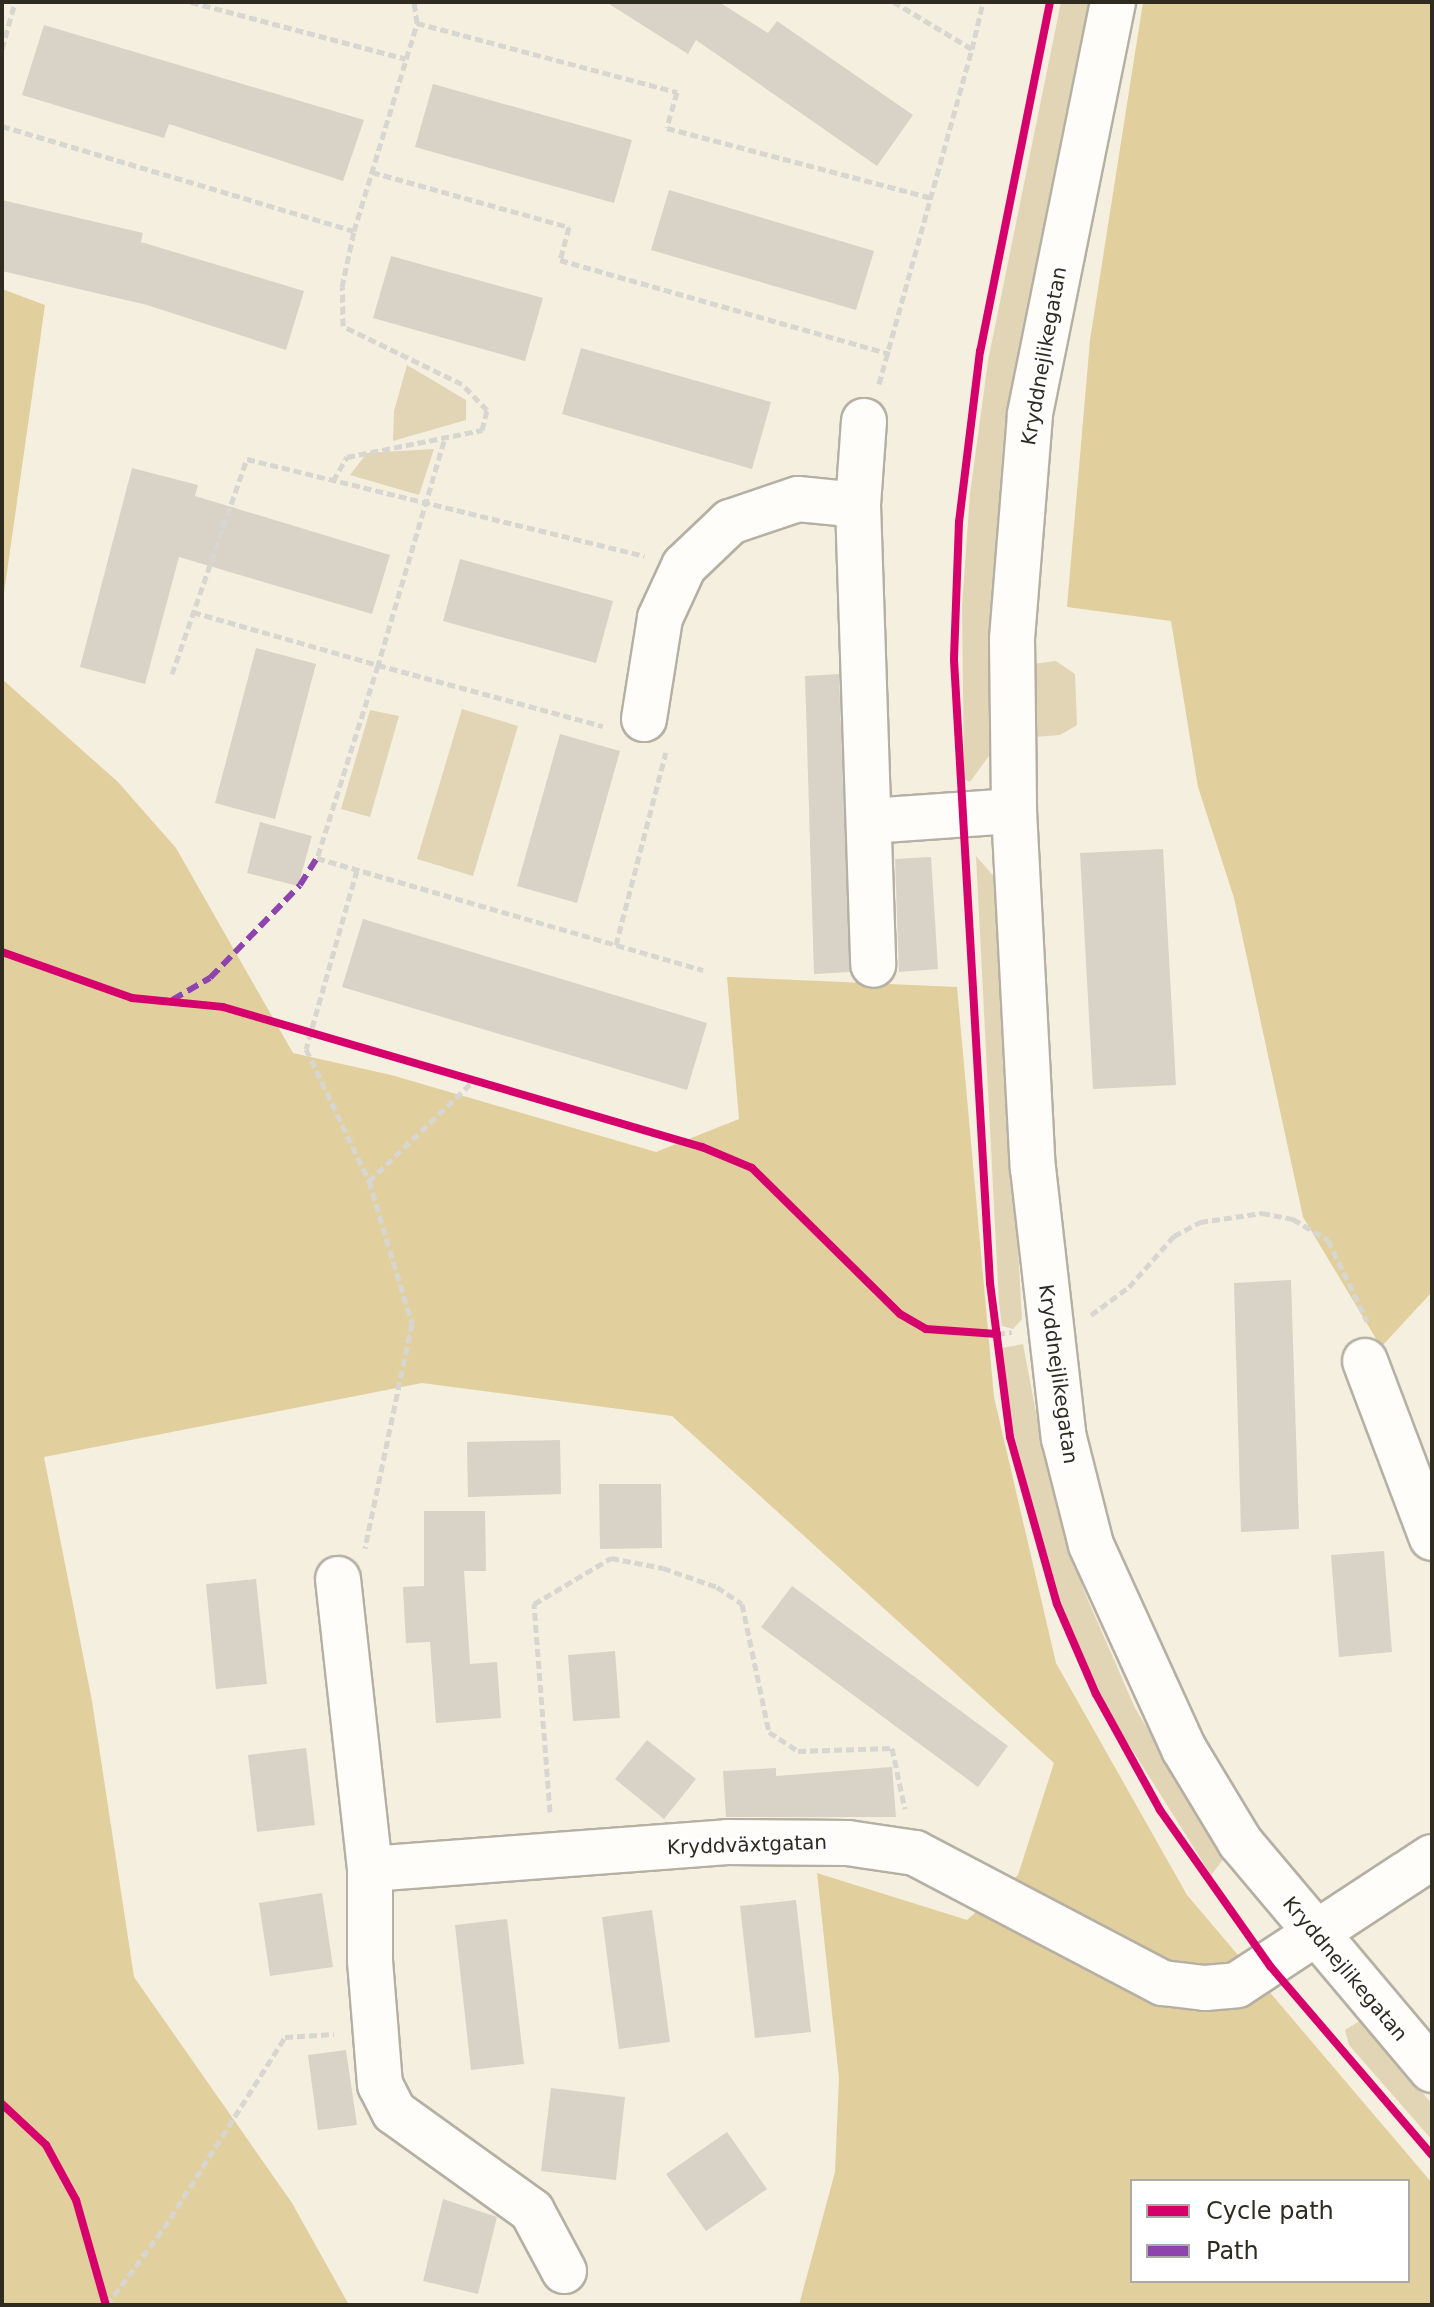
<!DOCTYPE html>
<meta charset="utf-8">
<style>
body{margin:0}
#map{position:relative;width:1434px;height:2307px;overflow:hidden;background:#f5efdf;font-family:"DejaVu Sans",sans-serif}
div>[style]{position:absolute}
.green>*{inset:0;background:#e2d5b5}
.forest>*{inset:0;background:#e2cf9e}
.building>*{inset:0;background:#d8d3c6}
.path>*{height:5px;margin-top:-2.5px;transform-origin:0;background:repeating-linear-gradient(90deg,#d8d6d1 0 8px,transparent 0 12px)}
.roads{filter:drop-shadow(2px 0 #b6b0a4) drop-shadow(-2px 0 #b6b0a4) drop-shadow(0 2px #b6b0a4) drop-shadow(0 -2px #b6b0a4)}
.minor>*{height:44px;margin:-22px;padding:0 22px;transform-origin:22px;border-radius:22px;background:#fefdfa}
.quiet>*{height:6px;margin-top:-3px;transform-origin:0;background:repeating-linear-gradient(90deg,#8e44ad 0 12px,transparent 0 18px)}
.cycleway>*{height:8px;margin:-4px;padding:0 4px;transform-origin:4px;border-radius:4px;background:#d6006c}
span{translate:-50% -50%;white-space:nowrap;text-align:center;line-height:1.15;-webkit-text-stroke:6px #fff;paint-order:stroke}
.street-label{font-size:20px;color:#302b20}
.frame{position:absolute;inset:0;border:4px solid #302b20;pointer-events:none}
.legend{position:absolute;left:1130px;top:2179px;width:280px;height:104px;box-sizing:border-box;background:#fff;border:2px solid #acaaa6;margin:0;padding:10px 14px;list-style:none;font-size:24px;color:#302b20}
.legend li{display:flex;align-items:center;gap:16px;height:40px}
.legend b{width:40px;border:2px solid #acaaa6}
</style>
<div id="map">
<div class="green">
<i style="clip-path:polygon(1061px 2px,1096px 2px,1007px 443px,991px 623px,991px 753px,970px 782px,964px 779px,962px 606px,970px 494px,988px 361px)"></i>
<i style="clip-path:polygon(407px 365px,466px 400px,466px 420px,393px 441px,394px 411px)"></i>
<i style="clip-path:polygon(434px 449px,419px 495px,350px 475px,367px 453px)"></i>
<i style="clip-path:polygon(1056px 661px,1075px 674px,1077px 725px,1060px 735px,1034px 737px,1033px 664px)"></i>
<i style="clip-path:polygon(462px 709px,518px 726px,473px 876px,417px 859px)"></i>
<i style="clip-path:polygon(370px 710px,399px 716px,370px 817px,341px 809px)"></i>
<i style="clip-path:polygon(976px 856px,997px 880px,1022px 1319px,1013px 1329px,1002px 1326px,999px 1304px)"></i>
<i style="clip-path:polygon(1023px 1344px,1045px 1460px,1084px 1591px,1135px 1708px,1225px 1857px,1211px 1875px,1111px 1716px,1062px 1611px,1009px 1417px,1002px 1348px)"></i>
<i style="clip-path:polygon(1361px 2020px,1432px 2104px,1432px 2140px,1349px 2045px,1345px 2030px)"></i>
</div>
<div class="forest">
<i style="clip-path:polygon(1143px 2px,1432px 2px,1432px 1292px,1381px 1347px,1303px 1217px,1234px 898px,1198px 787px,1171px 621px,1067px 607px,1090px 340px)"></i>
<i style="clip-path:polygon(2px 289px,45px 305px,2px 607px)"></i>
<i style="clip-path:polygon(evenodd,2px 679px,118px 782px,176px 848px,293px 1053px,391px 1075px,656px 1152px,739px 1119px,727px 977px,957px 987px,994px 1397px,1056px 1663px,1187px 1895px,1432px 2183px,1432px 2305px,799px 2305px,835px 2172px,839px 2078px,817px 1873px,967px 1920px,1018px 1875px,1054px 1763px,672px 1416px,422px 1383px,44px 1457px,92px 1701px,134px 1977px,292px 2203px,349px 2305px,2px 2305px,2px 679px,1132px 2181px,1408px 2181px,1408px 2281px,1132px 2281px,1132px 2181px)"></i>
</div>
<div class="building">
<i style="clip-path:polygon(606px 2px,719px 2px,768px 33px,777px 21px,913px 115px,877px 166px,696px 40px,688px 54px)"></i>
<i style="clip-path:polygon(44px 25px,364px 120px,343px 181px,169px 124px,164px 138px,22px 95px)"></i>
<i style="clip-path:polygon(433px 84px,632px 140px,614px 203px,415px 147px)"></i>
<i style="clip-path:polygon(669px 190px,874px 251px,856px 310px,651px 250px)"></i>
<i style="clip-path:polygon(2px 200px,143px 233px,141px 242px,304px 291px,286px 350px,147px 305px,2px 271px)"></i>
<i style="clip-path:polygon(391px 256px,543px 298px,525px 361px,373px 318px)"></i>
<i style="clip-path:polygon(581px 348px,771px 402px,752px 469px,562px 414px)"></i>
<i style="clip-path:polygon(132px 468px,198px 485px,195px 496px,390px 555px,372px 614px,179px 557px,145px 684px,80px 667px)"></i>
<i style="clip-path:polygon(460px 559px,613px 601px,596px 663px,443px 621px)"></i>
<i style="clip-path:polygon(256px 648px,316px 664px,275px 819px,215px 803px)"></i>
<i style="clip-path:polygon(839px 674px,850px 972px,814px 974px,805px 676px)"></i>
<i style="clip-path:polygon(560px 734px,620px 751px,577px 903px,517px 886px)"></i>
<i style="clip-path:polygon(260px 822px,312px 836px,298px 886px,247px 873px)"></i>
<i style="clip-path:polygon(1163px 849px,1176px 1085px,1093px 1089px,1080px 853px)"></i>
<i style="clip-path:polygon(931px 857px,938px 969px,899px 972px,895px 859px)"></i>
<i style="clip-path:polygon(363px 919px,707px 1023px,687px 1090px,342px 987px)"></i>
<i style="clip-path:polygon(1291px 1280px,1299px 1529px,1241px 1532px,1234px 1283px)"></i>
<i style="clip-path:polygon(560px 1440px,561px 1494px,468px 1497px,467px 1442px)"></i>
<i style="clip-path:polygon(599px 1484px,661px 1484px,662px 1548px,600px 1549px)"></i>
<i style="clip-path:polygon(424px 1511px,485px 1511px,486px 1571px,464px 1571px,470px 1664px,497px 1662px,501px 1718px,436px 1723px,430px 1642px,406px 1643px,403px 1587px,424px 1586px)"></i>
<i style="clip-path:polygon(1384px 1551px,1392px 1652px,1339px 1657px,1331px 1555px)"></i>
<i style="clip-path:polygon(256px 1579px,267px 1684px,216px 1689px,206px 1584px)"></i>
<i style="clip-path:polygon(792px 1586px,1008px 1746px,978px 1787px,761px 1627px)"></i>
<i style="clip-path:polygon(615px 1651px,620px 1718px,573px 1721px,568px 1655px)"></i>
<i style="clip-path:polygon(647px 1740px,696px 1779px,664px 1819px,615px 1779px)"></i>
<i style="clip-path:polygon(306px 1748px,315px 1825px,257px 1832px,248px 1755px)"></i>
<i style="clip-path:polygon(892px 1767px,896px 1817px,726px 1817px,723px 1771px,776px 1768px,776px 1776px)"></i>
<i style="clip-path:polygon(322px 1893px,333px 1967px,270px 1976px,259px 1903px)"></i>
<i style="clip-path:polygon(796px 1900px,811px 2032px,755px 2038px,740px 1906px)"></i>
<i style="clip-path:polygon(652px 1910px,670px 2042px,619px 2049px,602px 1917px)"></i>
<i style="clip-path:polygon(507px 1919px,524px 2064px,471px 2070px,455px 1925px)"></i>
<i style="clip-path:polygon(346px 2050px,357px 2125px,318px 2130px,308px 2055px)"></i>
<i style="clip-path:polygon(551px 2088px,625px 2097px,616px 2180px,541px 2171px)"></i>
<i style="clip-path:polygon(727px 2132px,767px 2189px,706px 2231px,666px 2174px)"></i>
<i style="clip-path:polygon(443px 2199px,497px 2217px,478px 2294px,423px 2281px)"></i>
</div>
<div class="path">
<i style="left:191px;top:2px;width:222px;rotate:14.8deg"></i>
<i style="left:417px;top:23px;width:269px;rotate:14.9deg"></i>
<i style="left:677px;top:92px;width:37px;rotate:106deg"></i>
<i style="left:667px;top:128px;width:274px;rotate:14.8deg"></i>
<i style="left:2px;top:49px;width:49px;rotate:-74.5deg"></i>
<i style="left:972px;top:49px;width:48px;rotate:-76.8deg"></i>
<i style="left:2px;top:126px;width:367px;rotate:16.6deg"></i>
<i style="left:354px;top:231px;width:217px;rotate:-73.1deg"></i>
<i style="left:417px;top:23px;width:21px;rotate:-98deg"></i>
<i style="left:372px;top:172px;width:205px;rotate:15.6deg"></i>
<i style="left:569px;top:227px;width:34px;rotate:105deg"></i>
<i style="left:560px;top:260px;width:343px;rotate:15.9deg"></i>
<i style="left:879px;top:384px;width:348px;rotate:-74.5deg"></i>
<i style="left:972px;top:49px;width:91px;rotate:-148.9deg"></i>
<i style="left:444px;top:441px;width:234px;rotate:106.4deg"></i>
<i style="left:378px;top:665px;width:233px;rotate:15.2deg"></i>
<i style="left:333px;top:481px;width:28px;rotate:-60deg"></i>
<i style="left:347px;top:457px;width:138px;rotate:-11.3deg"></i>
<i style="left:482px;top:430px;width:21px;rotate:-76deg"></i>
<i style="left:487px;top:410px;width:36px;rotate:-134deg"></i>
<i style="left:462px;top:384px;width:132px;rotate:-154deg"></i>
<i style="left:343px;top:326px;width:39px;rotate:-91deg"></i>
<i style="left:342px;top:287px;width:57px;rotate:-77.9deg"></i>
<i style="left:193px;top:612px;width:192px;rotate:16deg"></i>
<i style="left:378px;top:665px;width:202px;rotate:107.5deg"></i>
<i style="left:317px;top:858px;width:402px;rotate:16.2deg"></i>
<i style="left:172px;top:674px;width:228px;rotate:-70.8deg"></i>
<i style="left:247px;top:459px;width:409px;rotate:13.7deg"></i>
<i style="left:357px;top:870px;width:186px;rotate:105.9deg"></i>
<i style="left:306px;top:1049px;width:146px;rotate:64.5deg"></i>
<i style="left:369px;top:1181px;width:148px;rotate:73.2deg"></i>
<i style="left:412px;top:1323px;width:230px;rotate:101.8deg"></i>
<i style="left:616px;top:945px;width:199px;rotate:-75.5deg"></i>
<i style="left:369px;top:1181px;width:140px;rotate:-43.8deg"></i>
<i style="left:1091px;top:1315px;width:47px;rotate:-36.4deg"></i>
<i style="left:1129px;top:1287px;width:68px;rotate:-48.6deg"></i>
<i style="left:1174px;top:1236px;width:30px;rotate:-28deg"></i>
<i style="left:1200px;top:1222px;width:63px;rotate:-8.3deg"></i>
<i style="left:1262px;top:1213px;width:32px;rotate:11deg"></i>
<i style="left:1293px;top:1219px;width:41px;rotate:31deg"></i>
<i style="left:1328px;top:1240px;width:90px;rotate:64.3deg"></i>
<i style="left:997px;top:1334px;width:15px;rotate:-8deg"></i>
<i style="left:550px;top:1812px;width:209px;rotate:-94.4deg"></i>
<i style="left:534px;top:1604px;width:90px;rotate:-30.9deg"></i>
<i style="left:611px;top:1558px;width:53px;rotate:10.9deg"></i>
<i style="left:663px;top:1568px;width:57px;rotate:19.4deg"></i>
<i style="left:717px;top:1587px;width:30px;rotate:34deg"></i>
<i style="left:742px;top:1604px;width:131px;rotate:78.1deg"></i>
<i style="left:769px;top:1732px;width:35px;rotate:33deg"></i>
<i style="left:798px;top:1751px;width:94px;rotate:-1.8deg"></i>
<i style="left:892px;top:1748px;width:62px;rotate:78deg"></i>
<i style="left:107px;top:2305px;width:96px;rotate:-53.5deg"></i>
<i style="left:164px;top:2228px;width:226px;rotate:-57.6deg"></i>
<i style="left:285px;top:2037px;width:49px;rotate:-3.5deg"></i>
</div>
<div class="roads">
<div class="minor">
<i style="left:1113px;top:2px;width:421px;rotate:101.4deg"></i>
<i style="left:1030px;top:415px;width:225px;rotate:94.6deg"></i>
<i style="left:1012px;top:639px;width:172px;rotate:89.3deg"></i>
<i style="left:1014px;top:811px;width:358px;rotate:87deg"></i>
<i style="left:1033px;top:1168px;width:272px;rotate:83.5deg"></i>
<i style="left:1064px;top:1438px;width:110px;rotate:75.8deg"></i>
<i style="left:1091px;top:1545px;width:224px;rotate:65.5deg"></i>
<i style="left:1184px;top:1749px;width:109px;rotate:58.9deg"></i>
<i style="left:1240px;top:1842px;width:298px;rotate:49.9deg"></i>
<i style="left:864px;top:421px;width:84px;rotate:94.1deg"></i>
<i style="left:858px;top:505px;width:460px;rotate:88.1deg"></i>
<i style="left:644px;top:719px;width:102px;rotate:-81deg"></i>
<i style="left:660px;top:618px;width:57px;rotate:-65.2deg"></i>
<i style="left:684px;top:566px;width:64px;rotate:-43.7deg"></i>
<i style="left:730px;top:522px;width:72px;rotate:-18.7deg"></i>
<i style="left:798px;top:499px;width:60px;rotate:5.7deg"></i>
<i style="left:870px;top:821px;width:144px;rotate:-4deg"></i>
<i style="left:1365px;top:1361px;width:189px;rotate:69.3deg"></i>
<i style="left:338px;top:1579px;width:292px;rotate:83.7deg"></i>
<i style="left:564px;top:2271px;width:68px;rotate:-118.1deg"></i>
<i style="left:532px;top:2211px;width:170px;rotate:-144.3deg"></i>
<i style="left:394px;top:2112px;width:30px;rotate:-117deg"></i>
<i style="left:380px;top:2085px;width:124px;rotate:-94.6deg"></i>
<i style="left:370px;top:1961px;width:92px;rotate:-90deg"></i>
<i style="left:370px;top:1869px;width:358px;rotate:-4.3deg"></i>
<i style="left:727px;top:1842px;width:121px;rotate:0.5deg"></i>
<i style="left:848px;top:1843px;width:68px;rotate:8.5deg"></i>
<i style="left:915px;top:1853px;width:280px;rotate:27.7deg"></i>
<i style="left:1163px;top:1983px;width:42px;rotate:6.8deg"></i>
<i style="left:1205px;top:1988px;width:32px;rotate:-5deg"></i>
<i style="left:1237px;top:1985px;width:233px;rotate:-33.3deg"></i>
</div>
</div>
<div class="quiet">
<i style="left:172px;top:1000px;width:44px;rotate:-30.1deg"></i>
<i style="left:210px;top:978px;width:129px;rotate:-45.9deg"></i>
<i style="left:300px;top:885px;width:32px;rotate:-58deg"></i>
</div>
<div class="cycleway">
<i style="left:1050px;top:2px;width:356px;rotate:101.3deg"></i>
<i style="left:980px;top:351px;width:172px;rotate:97deg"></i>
<i style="left:959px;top:522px;width:138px;rotate:92.1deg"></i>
<i style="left:954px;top:660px;width:624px;rotate:86.69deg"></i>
<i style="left:990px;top:1283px;width:155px;rotate:82.6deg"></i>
<i style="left:1010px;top:1437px;width:173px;rotate:74.3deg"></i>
<i style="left:1057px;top:1604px;width:98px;rotate:66.6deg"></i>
<i style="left:1096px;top:1694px;width:132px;rotate:61.1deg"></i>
<i style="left:1160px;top:1810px;width:191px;rotate:54.8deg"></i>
<i style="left:1270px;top:1966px;width:249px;rotate:49.4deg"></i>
<i style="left:2px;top:952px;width:138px;rotate:19.5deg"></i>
<i style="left:132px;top:998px;width:91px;rotate:5.6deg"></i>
<i style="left:223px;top:1007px;width:499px;rotate:16.3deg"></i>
<i style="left:702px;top:1147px;width:54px;rotate:22.8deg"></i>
<i style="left:752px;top:1168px;width:208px;rotate:44.6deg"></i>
<i style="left:900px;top:1314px;width:30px;rotate:30deg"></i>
<i style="left:926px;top:1329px;width:71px;rotate:4deg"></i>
<i style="left:2px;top:2104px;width:60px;rotate:43deg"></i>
<i style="left:46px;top:2145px;width:63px;rotate:61.4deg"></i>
<i style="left:76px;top:2200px;width:109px;rotate:74.1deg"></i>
</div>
<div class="street-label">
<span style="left:1044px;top:356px;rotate:-80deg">Kryddnejlikegatan</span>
<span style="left:1058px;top:1374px;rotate:82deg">Kryddnejlikegatan</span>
<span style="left:747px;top:1845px;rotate:-2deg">Kryddväxtgatan</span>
<span style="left:1345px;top:1969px;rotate:50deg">Kryddnejlikegatan</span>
</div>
<div class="frame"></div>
<ul class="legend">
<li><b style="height:10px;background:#d6006c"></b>Cycle path</li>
<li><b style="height:10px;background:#8e44ad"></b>Path</li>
</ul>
</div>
